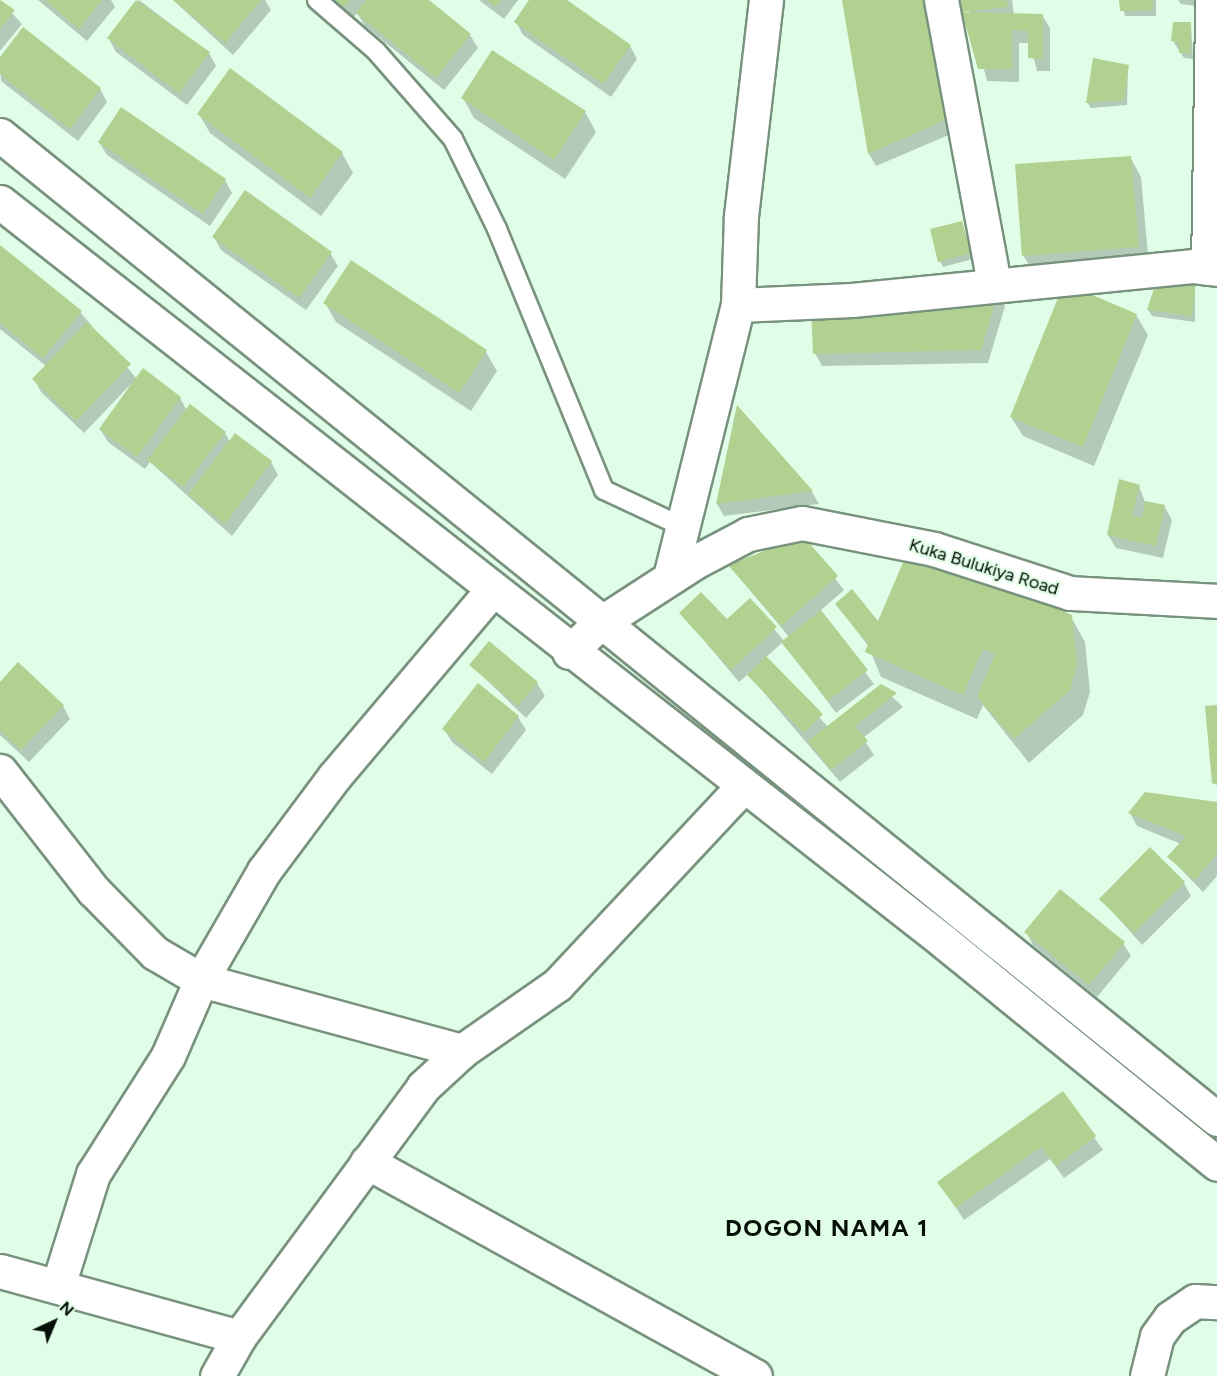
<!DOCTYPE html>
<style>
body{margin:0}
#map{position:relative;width:1217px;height:1376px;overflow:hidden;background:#e0fde7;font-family:Figtree,sans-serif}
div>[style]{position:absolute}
.shadow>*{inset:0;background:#0003}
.building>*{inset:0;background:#b0d18f}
.roads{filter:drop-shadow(2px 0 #78927e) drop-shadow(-2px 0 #78927e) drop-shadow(0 2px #78927e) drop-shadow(0 -2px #78927e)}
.service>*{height:18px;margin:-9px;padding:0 9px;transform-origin:9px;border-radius:9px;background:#fff}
.minor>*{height:33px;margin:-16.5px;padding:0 16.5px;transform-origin:16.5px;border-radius:16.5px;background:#fff}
.tertiary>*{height:33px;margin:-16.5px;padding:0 16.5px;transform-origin:16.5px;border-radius:16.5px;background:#fff}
span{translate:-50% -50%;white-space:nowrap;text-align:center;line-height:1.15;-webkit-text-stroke:4.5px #e0fde7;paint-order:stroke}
.street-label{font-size:18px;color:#061009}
.district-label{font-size:24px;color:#061009;font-weight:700;letter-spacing:1.5px}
.north{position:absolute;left:24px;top:1292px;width:60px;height:60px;-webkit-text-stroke:4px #e0fde7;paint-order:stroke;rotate:44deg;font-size:16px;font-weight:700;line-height:24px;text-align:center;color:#061009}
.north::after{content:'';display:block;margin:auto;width:21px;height:27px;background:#061009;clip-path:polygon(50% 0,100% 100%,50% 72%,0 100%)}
</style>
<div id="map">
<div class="shadow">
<i style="clip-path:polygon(0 0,22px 24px,0 51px)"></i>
<i style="clip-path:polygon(38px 0,111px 0,115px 7px,87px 41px)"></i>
<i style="clip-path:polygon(139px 0,209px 53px,216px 66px,187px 105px,116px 52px,109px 39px)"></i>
<i style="clip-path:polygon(173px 0,265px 0,271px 10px,233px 55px)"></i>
<i style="clip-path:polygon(323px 0,427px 0,470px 35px,478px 48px,444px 90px,365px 26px,357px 13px,350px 21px)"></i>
<i style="clip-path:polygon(479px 0,518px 0,504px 19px)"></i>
<i style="clip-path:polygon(531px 0,564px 0,630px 46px,637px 59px,611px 97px,523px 35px,516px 22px)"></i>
<i style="clip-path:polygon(843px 0,926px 0,951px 134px,876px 166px,869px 154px)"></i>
<i style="clip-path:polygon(966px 0,1012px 0,1014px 15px,1042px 15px,1050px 28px,1050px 71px,1037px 71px,1030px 43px,1019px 43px,1019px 82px,987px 81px)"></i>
<i style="clip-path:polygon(1121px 0,1156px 0,1156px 16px,1125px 16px)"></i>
<i style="clip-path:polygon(1178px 0,1197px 0,1197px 6px,1181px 4px)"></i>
<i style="clip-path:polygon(1191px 24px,1193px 59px,1184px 58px,1173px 41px)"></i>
<i style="clip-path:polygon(0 60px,100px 89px,107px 102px,78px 141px,1px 81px)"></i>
<i style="clip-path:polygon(1128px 66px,1127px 105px,1091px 108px,1087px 102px)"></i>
<i style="clip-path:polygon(231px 70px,342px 153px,353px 173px,321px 216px,210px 133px,199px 114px)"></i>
<i style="clip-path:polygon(463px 98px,585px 112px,596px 132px,565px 179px,474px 118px)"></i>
<i style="clip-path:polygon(99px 142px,225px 180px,232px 193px,210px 226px,107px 155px)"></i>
<i style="clip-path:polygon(1130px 157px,1141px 177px,1149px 266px,1035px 275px,1023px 255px)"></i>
<i style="clip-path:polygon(961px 223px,973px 259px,943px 267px,940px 261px)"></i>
<i style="clip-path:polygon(214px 237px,330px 253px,338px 266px,306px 310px,221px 250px)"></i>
<i style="clip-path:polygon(0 247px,80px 312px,137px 379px,180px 398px,187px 411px,225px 433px,230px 442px,271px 462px,278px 475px,232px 536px,150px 462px,145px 469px,108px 442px,100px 429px,132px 383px,84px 433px,41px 392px,34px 379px,46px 366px,0 329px)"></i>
<i style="clip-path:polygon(351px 262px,486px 352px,497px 371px,471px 411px,336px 322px,325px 303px)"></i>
<i style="clip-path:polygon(1195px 282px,1195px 322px,1152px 316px,1148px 310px)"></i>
<i style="clip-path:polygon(998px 293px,1005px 306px,988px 363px,822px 366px,815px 353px)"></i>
<i style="clip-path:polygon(1136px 315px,1148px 335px,1094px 466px,1023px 436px,1011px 417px)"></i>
<i style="clip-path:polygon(738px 408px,812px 492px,819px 504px,724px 516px,717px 504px)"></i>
<i style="clip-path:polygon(1139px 486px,1145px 502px,1164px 506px,1172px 520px,1163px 558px,1116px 548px,1108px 535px)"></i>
<i style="clip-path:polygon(803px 538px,844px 590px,820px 611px,874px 684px,836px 713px,783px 642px,765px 658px,828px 727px,881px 686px,903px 707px,863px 738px,874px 755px,840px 782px,748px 674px,739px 682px,681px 613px,727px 621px,750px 600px,784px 641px,789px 637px,730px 566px)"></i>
<i style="clip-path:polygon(836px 604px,879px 624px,1071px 617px,1085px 642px,1090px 692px,1083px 715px,1029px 763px,983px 705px,977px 719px,881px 677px,869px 647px)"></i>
<i style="clip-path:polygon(471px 665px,537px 683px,545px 696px,526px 718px)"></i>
<i style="clip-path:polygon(0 684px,63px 706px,70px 719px,29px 762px,0 735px)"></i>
<i style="clip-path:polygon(518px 717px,526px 730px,492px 774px,452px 742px,444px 729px)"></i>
<i style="clip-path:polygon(1217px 804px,1217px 876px,1203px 892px,1169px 857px,1181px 844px,1137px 826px,1130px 813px)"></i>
<i style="clip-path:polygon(1184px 883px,1191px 896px,1142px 945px,1101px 899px)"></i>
<i style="clip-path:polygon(1026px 932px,1123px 943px,1131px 956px,1097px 997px,1033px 945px)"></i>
<i style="clip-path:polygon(1063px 1093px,1103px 1150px,1064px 1178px,1050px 1159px,964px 1220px,939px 1182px)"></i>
</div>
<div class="building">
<i style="clip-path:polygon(0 0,15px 10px,0 29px)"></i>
<i style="clip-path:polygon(45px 0,102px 0,79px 29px)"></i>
<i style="clip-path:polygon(136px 0,210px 52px,179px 93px,107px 38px)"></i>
<i style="clip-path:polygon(173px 0,261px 0,225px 43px)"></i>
<i style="clip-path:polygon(331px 0,350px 0,342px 9px)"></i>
<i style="clip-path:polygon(366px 0,429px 0,471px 34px,436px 78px,356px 13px)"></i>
<i style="clip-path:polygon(487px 0,501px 0,496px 7px)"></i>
<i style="clip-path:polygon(529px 0,567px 0,631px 45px,603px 84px,514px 22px)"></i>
<i style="clip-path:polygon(842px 0,924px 0,945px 120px,868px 154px)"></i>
<i style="clip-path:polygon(961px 0,1007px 0,1008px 7px,962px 12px)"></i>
<i style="clip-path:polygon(1119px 0,1153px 0,1153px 10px,1120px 11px)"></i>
<i style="clip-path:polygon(962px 12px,1043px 14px,1043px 59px,1028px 58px,1028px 31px,1012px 30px,1012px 69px,978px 69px)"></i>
<i style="clip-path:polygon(1173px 22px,1191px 22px,1190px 53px,1179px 53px,1179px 42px,1171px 41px)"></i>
<i style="clip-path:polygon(23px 27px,101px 88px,70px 129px,0 74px,0 57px)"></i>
<i style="clip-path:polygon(492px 50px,586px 111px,554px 160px,461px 98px)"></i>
<i style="clip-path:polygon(1093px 58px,1129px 65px,1124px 100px,1086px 103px)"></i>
<i style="clip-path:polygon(230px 68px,343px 152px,310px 198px,197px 114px)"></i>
<i style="clip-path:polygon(121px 107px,226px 179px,203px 214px,98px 142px)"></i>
<i style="clip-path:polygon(1131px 156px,1139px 247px,1022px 256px,1015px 164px)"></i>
<i style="clip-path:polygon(245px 190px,332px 252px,299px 298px,212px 237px)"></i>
<i style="clip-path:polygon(962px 221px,971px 253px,938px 262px,930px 229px)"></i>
<i style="clip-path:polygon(0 245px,82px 311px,43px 358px,0 323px)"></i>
<i style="clip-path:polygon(351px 260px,487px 350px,459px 393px,323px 303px)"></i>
<i style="clip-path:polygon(1158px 276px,1196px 281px,1192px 316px,1147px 310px)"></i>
<i style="clip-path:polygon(1064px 283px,1137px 314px,1083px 447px,1010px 417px)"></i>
<i style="clip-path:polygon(998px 292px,981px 350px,813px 354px,811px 306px)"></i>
<i style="clip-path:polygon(87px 322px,131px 364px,76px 421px,32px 379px)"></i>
<i style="clip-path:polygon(143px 368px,181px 397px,137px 457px,99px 429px)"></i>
<i style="clip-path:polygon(190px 404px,226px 432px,183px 487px,147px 460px)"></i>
<i style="clip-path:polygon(737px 405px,813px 491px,716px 504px)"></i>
<i style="clip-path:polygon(235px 433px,272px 461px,225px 524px,188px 495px)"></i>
<i style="clip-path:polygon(1119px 479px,1140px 485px,1132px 516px,1142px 518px,1145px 501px,1165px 505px,1156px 546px,1107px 535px)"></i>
<i style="clip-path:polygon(803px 536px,838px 576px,781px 626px,728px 565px)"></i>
<i style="clip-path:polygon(910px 546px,1072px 615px,1077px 666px,1070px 690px,1014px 739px,977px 697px,995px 654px,983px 649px,963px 695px,865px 652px,868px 644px,835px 604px,852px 589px,878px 621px)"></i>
<i style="clip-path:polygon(701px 592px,727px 619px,750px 598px,777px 627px,731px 670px,679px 613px)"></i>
<i style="clip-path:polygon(821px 610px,868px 670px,828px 701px,781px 642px)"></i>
<i style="clip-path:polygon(489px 641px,538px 682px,518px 706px,469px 665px)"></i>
<i style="clip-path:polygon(766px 656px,823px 714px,804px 733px,747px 675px)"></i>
<i style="clip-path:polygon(18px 662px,64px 705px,21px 750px,0 731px,0 682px)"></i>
<i style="clip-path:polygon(478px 683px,519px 716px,484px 762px,442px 729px)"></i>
<i style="clip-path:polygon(881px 684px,897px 693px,855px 726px,868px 741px,831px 770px,808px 741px)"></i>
<i style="clip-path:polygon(1217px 705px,1217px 785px,1212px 783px,1205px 706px)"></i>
<i style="clip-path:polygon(1145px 792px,1217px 802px,1217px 854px,1195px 880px,1167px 857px,1186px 836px,1128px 813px)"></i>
<i style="clip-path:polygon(1150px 847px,1185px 882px,1134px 933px,1099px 899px)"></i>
<i style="clip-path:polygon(1060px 889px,1125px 942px,1089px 985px,1024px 932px)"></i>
<i style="clip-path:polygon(1063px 1091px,1096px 1136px,1056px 1166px,1041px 1147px,956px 1208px,937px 1182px)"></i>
</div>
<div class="roads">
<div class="service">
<i style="left:317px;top:0;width:78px;rotate:40.8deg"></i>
<i style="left:376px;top:51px;width:117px;rotate:48.8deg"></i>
<i style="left:453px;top:139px;width:100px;rotate:63.9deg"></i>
<i style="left:497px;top:229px;width:282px;rotate:67.7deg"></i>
<i style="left:604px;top:490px;width:87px;rotate:25.1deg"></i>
</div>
<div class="minor">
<i style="left:941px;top:0;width:288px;rotate:79.4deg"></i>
<i style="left:1208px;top:268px;width:268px;rotate:-89.1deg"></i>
<i style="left:738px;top:305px;width:114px;rotate:-2.5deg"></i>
<i style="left:852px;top:300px;width:344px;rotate:-5.7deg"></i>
<i style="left:1194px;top:266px;width:23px;rotate:7deg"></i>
<i style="left:670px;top:577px;width:280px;rotate:-76deg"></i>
<i style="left:738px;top:305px;width:89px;rotate:-88.1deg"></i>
<i style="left:741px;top:216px;width:217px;rotate:-83.4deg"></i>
<i style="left:569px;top:652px;width:41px;rotate:-43deg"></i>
<i style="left:599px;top:624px;width:114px;rotate:-32.9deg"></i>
<i style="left:695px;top:562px;width:60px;rotate:-27.8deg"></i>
<i style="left:748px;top:534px;width:55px;rotate:-11.5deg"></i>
<i style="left:802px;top:523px;width:135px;rotate:11.1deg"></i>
<i style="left:934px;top:549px;width:143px;rotate:17.9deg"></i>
<i style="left:1070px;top:593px;width:147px;rotate:3.1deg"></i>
<i style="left:0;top:771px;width:151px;rotate:52deg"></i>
<i style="left:93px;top:890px;width:88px;rotate:45.5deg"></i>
<i style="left:155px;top:953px;width:53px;rotate:30.4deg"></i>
<i style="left:201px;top:980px;width:83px;rotate:113.5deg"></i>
<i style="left:168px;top:1056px;width:140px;rotate:122.4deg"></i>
<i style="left:93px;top:1174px;width:117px;rotate:107.4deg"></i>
<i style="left:462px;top:1051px;width:270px;rotate:-164.8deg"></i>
<i style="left:201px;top:980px;width:126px;rotate:-60deg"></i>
<i style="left:264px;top:871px;width:117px;rotate:-53.3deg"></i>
<i style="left:334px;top:777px;width:243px;rotate:-49.8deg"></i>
<i style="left:367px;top:1162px;width:443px;rotate:28.9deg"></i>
<i style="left:0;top:1271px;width:248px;rotate:15.4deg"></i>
<i style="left:217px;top:1376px;width:45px;rotate:-60.6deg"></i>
<i style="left:239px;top:1337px;width:310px;rotate:-53.6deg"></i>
<i style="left:423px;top:1087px;width:53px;rotate:-42.7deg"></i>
<i style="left:462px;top:1051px;width:116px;rotate:-34.8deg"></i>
<i style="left:557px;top:985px;width:271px;rotate:-46.9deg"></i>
<i style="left:1147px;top:1376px;width:41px;rotate:-76deg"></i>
<i style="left:1157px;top:1336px;width:22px;rotate:-54deg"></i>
<i style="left:1170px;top:1318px;width:30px;rotate:-34deg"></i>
<i style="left:1195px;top:1301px;width:22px;rotate:3deg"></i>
</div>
<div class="tertiary">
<i style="left:0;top:135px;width:1565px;rotate:38.96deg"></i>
<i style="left:0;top:202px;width:1198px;rotate:38.08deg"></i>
<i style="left:943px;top:941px;width:353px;rotate:39.1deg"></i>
</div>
</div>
<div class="street-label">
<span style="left:984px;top:567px;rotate:17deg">Kuka Bulukiya Road</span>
</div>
<div class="district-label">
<span style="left:827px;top:1228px">DOGON NAMA 1</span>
</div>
<div class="north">N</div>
</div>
